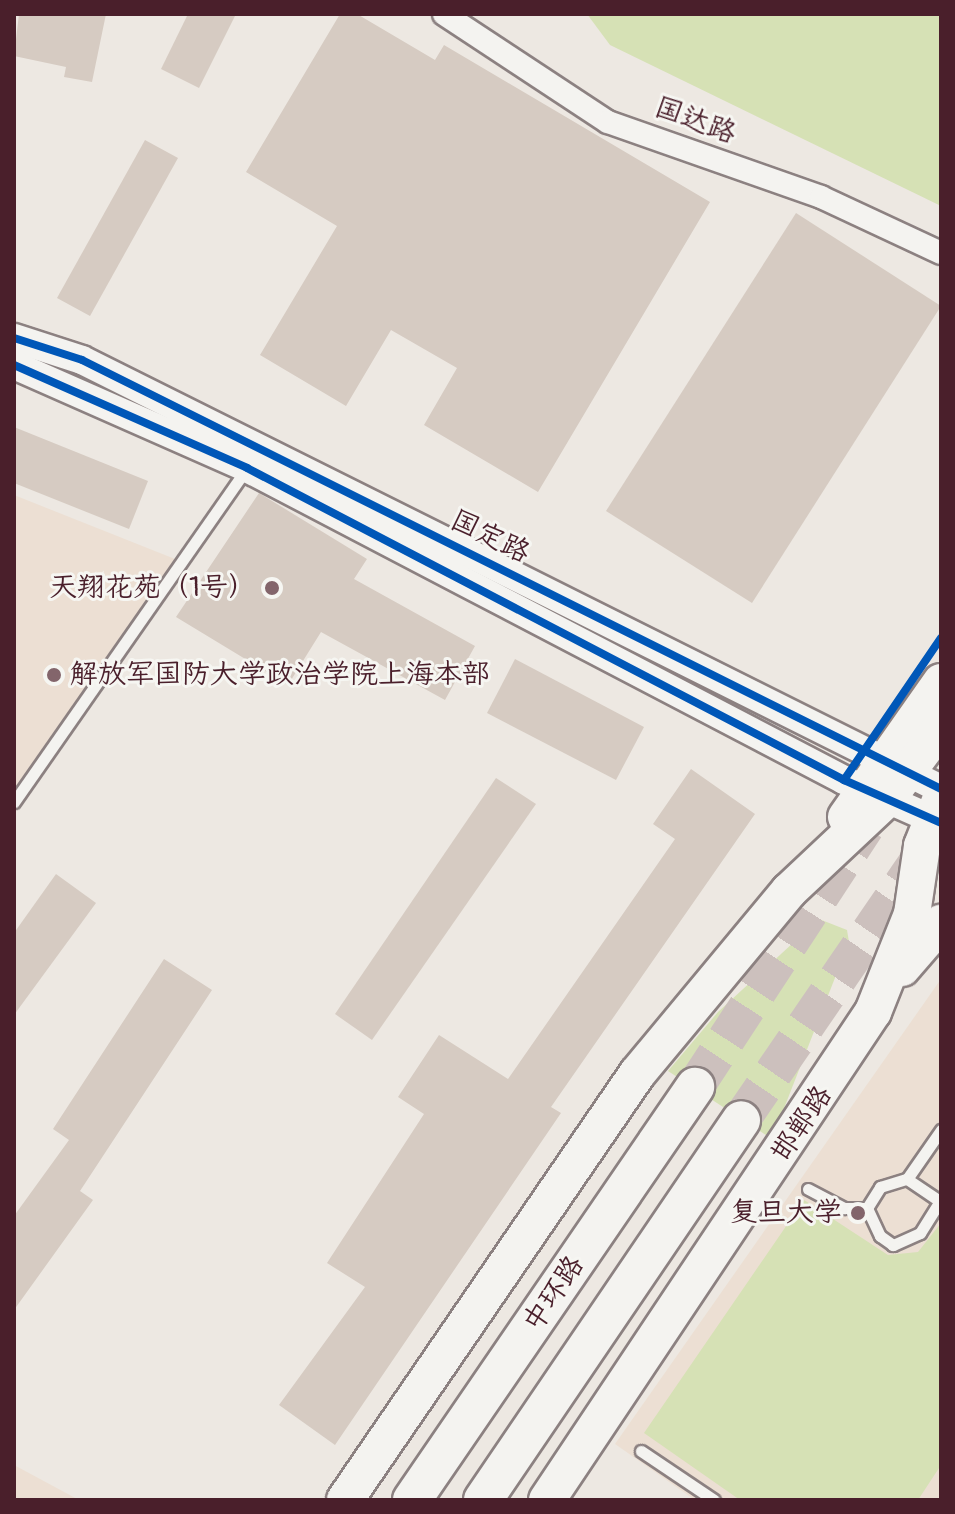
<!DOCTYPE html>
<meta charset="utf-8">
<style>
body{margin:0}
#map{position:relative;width:955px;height:1514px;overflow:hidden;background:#ede8e2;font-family:Pangolin,"LXGW WenKai TC",sans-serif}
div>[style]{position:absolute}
.built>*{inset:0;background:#ecdfd3}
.green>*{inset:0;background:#d6e1b5}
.building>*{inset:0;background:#d6cbc2}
.trunk-tunnel>*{height:38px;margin-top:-19px;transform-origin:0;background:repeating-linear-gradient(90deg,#ccc0bd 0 38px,transparent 0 57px)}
.roads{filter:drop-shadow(2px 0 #8c8181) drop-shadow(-2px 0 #8c8181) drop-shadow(0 2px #8c8181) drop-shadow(0 -2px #8c8181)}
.service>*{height:11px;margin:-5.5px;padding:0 5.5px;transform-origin:5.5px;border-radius:5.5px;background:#f4f3f0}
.minor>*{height:22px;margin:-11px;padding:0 11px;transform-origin:11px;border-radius:11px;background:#f4f3f0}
.tertiary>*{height:28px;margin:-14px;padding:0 14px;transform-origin:14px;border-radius:14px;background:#f4f3f0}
.primary>*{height:36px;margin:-18px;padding:0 18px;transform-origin:18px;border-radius:18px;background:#f4f3f0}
.trunk>*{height:38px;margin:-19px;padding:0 19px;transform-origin:19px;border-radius:19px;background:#f4f3f0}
.cycleway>*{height:8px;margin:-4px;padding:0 4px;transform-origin:4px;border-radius:4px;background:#0057b8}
.dots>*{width:22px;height:22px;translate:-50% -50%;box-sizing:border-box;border:4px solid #f6f6f2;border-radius:50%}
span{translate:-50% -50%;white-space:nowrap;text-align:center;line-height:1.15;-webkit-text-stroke:6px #f6f6f2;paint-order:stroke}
.street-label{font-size:28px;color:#4a1f2b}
.poi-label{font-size:28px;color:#4a1f2b}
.right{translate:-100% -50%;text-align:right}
.left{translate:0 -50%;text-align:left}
.frame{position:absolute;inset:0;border:16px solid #4a1f2b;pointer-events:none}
</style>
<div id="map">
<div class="built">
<i style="clip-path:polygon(14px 495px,175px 559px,14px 792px)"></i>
<i style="clip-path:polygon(941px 979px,941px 1500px,695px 1500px,615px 1444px)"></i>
<i style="clip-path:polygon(14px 1465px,79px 1500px,14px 1500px)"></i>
</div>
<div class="green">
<i style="clip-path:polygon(587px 14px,941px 14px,941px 206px,610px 45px)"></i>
<i style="clip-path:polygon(819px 919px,847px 930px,849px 942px,772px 1139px,668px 1071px,718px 1012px)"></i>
<i style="clip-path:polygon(804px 1200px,888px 1255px,918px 1252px,941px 1223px,941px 1465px,918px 1500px,740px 1500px,644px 1433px)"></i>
</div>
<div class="building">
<i style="clip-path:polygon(19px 14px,106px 14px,92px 82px,64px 77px,66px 67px,14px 56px)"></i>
<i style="clip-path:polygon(188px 14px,236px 14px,199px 88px,161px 69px)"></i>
<i style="clip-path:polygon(340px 14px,357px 14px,435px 60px,444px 45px,710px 202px,538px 492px,424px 425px,457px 368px,391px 330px,346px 406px,260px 355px,337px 226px,246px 172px)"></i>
<i style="clip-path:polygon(145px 140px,178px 158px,90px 316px,57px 298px)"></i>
<i style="clip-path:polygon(796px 213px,941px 306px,752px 603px,606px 511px)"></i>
<i style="clip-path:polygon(14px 427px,148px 481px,129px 529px,14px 483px)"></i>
<i style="clip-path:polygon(259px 493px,367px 559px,354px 579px,475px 646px,445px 700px,321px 632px,288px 685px,176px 617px)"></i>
<i style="clip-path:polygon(515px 659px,644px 727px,616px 780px,487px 713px)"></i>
<i style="clip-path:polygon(691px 769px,755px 814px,551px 1107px,561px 1113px,335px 1445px,279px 1405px,365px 1287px,327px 1263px,424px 1114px,398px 1097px,439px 1035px,508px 1079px,675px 839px,653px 824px)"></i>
<i style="clip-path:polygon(496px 778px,536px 804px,372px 1040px,335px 1014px)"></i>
<i style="clip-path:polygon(56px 874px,96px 903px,14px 1015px,14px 933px)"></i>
<i style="clip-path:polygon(164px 959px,212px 990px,80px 1191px,93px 1200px,14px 1310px,14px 1216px,69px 1140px,53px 1129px)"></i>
</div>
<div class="trunk-tunnel">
<i style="left:695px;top:1087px;width:311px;rotate:-56.8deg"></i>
<i style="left:741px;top:1120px;width:330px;rotate:-55.6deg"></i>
</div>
<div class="roads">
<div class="service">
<i style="left:14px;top:802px;width:407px;rotate:-55.1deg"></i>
<i style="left:907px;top:1179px;width:60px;rotate:-55.2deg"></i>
<i style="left:808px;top:1189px;width:41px;rotate:27.8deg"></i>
<i style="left:844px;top:1208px;width:23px"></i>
<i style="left:940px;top:1201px;width:38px;rotate:122deg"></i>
<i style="left:920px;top:1233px;width:30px;rotate:156deg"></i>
<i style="left:893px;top:1245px;width:16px;rotate:-145deg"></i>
<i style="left:880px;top:1236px;width:31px;rotate:-115deg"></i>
<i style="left:867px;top:1208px;width:25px;rotate:-58deg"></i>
<i style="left:880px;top:1187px;width:28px;rotate:-17deg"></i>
<i style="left:907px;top:1179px;width:40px;rotate:34deg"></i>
<i style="left:940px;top:1201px;width:1px;rotate:45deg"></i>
<i style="left:641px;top:1451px;width:88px;rotate:33.9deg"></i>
</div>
<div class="minor">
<i style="left:444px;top:14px;width:196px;rotate:33.4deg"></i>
<i style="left:608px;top:122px;width:226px;rotate:19.4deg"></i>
<i style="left:821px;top:197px;width:132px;rotate:25deg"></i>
</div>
<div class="tertiary">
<i style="left:14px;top:338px;width:71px;rotate:17.9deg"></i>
<i style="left:82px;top:360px;width:960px;rotate:26.54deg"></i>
<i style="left:14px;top:365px;width:255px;rotate:23.8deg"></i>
<i style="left:247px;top:468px;width:674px;rotate:27.59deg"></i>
<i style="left:844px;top:780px;width:106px;rotate:23.9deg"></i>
</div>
<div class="primary">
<i style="left:846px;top:817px;width:165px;rotate:-54.9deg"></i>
<i style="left:902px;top:968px;width:60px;rotate:-49.1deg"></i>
<i style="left:345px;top:1500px;width:516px;rotate:-55.57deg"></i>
<i style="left:637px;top:1074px;width:238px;rotate:-50.3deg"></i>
<i style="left:789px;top:891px;width:136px;rotate:-43.2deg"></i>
<i style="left:888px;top:798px;width:89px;rotate:-53.3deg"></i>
<i style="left:547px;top:1500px;width:587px;rotate:-56.26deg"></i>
<i style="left:873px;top:1012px;width:105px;rotate:-68.3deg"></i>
<i style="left:912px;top:914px;width:69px;rotate:-81.6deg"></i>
<i style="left:922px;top:846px;width:52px;rotate:-68.4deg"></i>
</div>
<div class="trunk">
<i style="left:412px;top:1500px;width:501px;rotate:-55.58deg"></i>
<i style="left:483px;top:1500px;width:459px;rotate:-55.8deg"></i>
</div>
</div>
<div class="cycleway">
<i style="left:14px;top:338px;width:71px;rotate:17.9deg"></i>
<i style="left:82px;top:360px;width:960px;rotate:26.54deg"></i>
<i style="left:14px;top:365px;width:255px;rotate:23.8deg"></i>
<i style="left:247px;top:468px;width:674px;rotate:27.59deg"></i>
<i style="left:844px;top:780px;width:106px;rotate:23.9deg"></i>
<i style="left:844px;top:780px;width:172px;rotate:-55.7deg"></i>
</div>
<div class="dots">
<i style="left:272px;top:588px;background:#83656b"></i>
<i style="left:54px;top:675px;background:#83656b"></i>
<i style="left:858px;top:1213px;background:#83656b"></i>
</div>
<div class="street-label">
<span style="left:695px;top:121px;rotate:20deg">国达路</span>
<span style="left:490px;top:537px;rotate:26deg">国定路</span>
<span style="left:802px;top:1124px;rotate:-56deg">邯郸路</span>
<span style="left:554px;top:1294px;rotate:-56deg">中环路</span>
</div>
<div class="poi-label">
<span class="right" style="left:256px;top:588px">天翔花苑（1号）</span>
<span class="left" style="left:70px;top:675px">解放军国防大学政治学院上海本部</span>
<span class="right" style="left:842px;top:1213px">复旦大学</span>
</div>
<div class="frame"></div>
</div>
